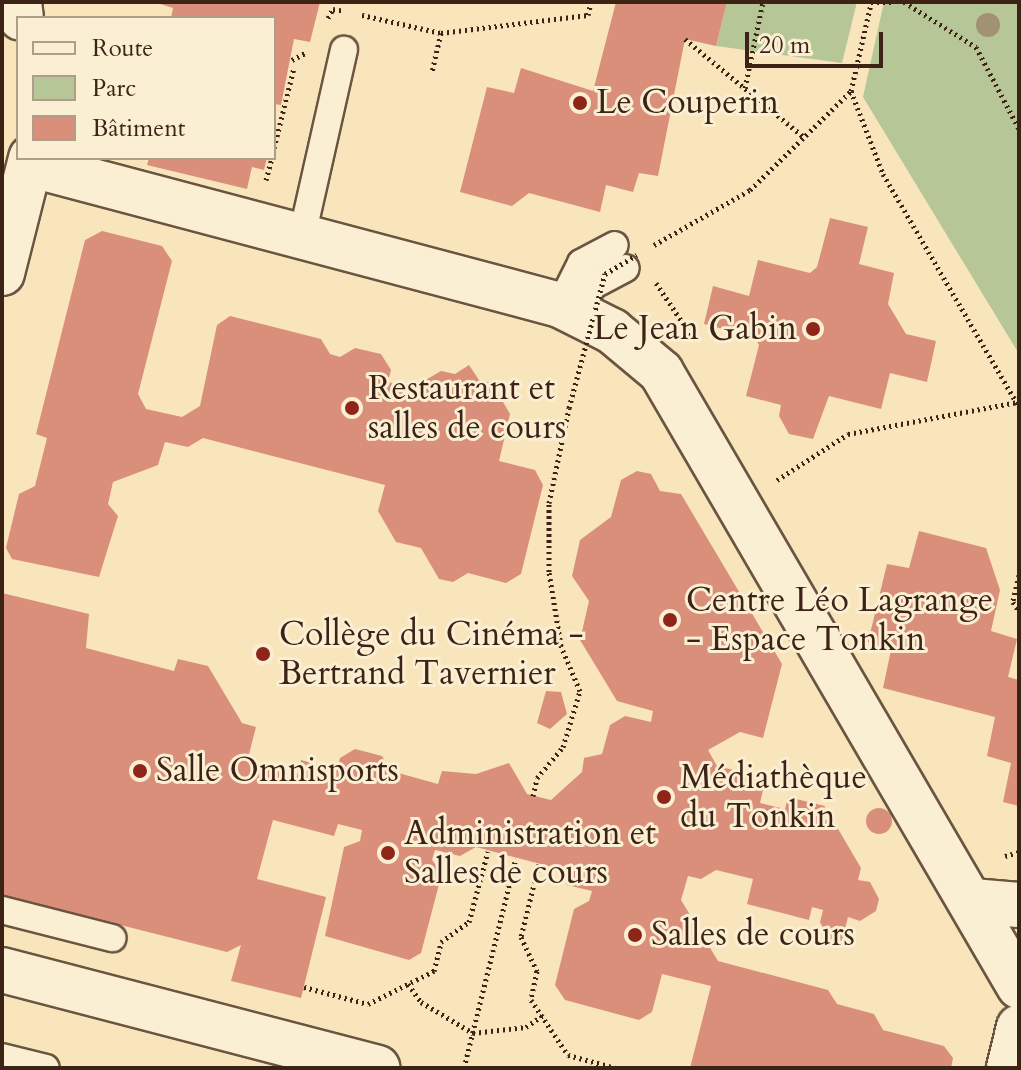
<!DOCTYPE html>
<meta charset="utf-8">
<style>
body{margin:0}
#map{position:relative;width:1021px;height:1070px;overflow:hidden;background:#f8e5bc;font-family:Cardo,serif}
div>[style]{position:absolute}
.green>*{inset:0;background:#b7c696}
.building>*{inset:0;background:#da8f7b}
.round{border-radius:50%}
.path>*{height:5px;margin-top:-2.5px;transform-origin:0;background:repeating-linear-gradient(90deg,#3c2316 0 2px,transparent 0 6px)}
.roads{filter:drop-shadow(2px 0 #6b5440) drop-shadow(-2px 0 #6b5440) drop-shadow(0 2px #6b5440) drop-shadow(0 -2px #6b5440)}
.lane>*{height:26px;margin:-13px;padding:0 13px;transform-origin:13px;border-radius:13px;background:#faeed3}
.street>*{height:44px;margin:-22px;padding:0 22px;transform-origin:22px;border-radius:22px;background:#faeed3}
.path-bridge>*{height:5px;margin-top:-2.5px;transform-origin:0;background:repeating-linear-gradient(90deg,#3c2316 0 2px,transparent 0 6px)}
.trees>*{width:24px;height:24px;margin:-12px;border-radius:50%;background:#a29172}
.dots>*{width:22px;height:22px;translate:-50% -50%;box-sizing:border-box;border:4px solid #faeed3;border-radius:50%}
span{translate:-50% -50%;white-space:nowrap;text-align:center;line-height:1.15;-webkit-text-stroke:6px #faeed3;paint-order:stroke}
.poi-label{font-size:34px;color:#3c2316}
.left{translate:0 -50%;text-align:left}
.right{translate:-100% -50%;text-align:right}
.frame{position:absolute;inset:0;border:4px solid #3c2316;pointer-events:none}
.legend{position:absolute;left:16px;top:16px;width:260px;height:144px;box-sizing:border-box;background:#faeed3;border:2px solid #ae9d87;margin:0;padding:10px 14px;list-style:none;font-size:24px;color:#3c2316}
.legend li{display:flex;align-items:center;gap:16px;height:40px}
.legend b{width:40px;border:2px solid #ae9d87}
.scale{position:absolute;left:745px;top:32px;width:138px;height:36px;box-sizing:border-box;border:4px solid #3c2316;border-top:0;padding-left:10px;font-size:24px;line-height:28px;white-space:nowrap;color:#3c2316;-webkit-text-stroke:6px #faeed3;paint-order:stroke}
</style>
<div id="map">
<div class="green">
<i style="clip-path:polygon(727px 2px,857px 2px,842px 63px,716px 46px)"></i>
<i style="clip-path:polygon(884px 2px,1019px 2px,1019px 354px,863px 97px)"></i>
</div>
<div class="building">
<i style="clip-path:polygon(154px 2px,320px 2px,310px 42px,294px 39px,281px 105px,274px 104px,274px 18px,171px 18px,173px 8px)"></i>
<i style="clip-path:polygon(616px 2px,727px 2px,716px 46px,685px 39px,658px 176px,639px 173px,633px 192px,606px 185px,600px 212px,529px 193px,512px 206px,460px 192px,487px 87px,514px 93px,521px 68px,593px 91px)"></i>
<i style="clip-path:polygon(149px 158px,267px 158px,264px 170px,252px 167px,247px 189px,147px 165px)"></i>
<i style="clip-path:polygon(830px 218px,868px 227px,859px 264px,894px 273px,888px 304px,906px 334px,936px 341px,927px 382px,890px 373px,881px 409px,829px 396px,813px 439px,789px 434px,779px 416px,781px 405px,746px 396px,759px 345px,754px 337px,704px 324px,713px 286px,749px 296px,758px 260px,810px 273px,817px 267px)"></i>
<i style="clip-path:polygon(102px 231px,162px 246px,172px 261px,138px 394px,146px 409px,182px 417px,200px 406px,217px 325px,230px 316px,321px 339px,330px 354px,340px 357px,355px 348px,381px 354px,391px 370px,388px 382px,412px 388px,441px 371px,455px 374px,469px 365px,479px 380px,492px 383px,510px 414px,499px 461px,535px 470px,543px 485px,521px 574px,506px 583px,468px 573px,453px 582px,439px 579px,421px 548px,396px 542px,378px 511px,385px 485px,203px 438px,188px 447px,165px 442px,158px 465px,113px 482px,108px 504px,118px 516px,99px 577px,12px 559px,6px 548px,19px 494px,35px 486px,47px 438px,36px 434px,85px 240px)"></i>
<i style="clip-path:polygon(637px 471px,651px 474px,660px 491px,681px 494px,782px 664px,763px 738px,740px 732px,708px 750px,717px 766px,754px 775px,763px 790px,760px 803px,785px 809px,788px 797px,825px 806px,822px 819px,834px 822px,861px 868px,858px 880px,870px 882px,879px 899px,876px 911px,860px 921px,848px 917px,842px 941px,829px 939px,820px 922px,823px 910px,812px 907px,809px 920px,747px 904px,753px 879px,716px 870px,701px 879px,688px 876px,681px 900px,718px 961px,828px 990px,837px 1004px,874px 1014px,883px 1030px,944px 1046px,953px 1058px,951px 1068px,690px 1068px,711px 986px,662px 974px,652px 1012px,639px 1020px,565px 1000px,555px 985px,574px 909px,589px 901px,592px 891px,567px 885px,560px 869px,476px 847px,460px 856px,435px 850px,432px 860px,442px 873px,421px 953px,409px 960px,325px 936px,344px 847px,360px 841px,362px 830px,338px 824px,334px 836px,273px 820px,257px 879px,326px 897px,301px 998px,231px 981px,241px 945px,227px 952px,2px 895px,2px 593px,89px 614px,86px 648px,174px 671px,178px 659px,208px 666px,242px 723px,256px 727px,247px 762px,280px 772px,283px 781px,295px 784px,301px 760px,337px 770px,340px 758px,355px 749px,382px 756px,391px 771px,438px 784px,442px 771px,476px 774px,509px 763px,527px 794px,551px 800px,582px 772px,584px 758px,602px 754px,610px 725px,625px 716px,651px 722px,653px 711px,617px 701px,580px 640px,589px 601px,572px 576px,580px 540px,611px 517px,621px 480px)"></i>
<i style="clip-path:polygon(919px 531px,986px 548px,1000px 590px,991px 631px,1017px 639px,1008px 677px,1019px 680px,1019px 806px,1003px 802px,1011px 763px,987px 756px,995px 717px,883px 688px,891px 650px,868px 642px,887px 564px,909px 568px)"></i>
<i style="clip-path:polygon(546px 691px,561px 692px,567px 714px,550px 729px,537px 723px)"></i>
<i class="round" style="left:866px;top:808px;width:26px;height:26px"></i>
</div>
<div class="path">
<i style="left:871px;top:2px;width:20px"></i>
<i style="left:904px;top:2px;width:85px;rotate:32deg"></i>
<i style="left:976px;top:47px;width:93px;rotate:62.3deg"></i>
<i style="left:362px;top:15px;width:81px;rotate:12.8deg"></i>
<i style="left:441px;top:33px;width:40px;rotate:103deg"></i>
<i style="left:328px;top:18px;width:10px;rotate:-61deg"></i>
<i style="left:333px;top:9px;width:11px;rotate:10deg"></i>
<i style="left:441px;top:33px;width:148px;rotate:-7deg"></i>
<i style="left:588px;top:15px;width:13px;rotate:-77deg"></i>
<i style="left:685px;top:39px;width:154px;rotate:39.5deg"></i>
<i style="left:292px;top:60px;width:15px;rotate:-28deg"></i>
<i style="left:745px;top:88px;width:88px;rotate:-78.2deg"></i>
<i style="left:851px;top:91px;width:89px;rotate:68.9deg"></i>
<i style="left:883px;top:174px;width:270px;rotate:59.7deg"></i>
<i style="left:274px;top:148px;width:82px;rotate:-76deg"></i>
<i style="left:266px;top:180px;width:23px;rotate:-75deg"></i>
<i style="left:654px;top:245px;width:111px;rotate:-29.8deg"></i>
<i style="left:750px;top:190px;width:141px;rotate:-44.4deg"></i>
<i style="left:851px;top:91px;width:89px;rotate:-77.1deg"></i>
<i style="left:656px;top:283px;width:63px;rotate:56.1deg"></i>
<i style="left:777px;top:480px;width:85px;rotate:-32.9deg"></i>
<i style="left:848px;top:434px;width:173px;rotate:-10.7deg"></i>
<i style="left:1019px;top:575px;width:28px;rotate:103deg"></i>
<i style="left:1013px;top:602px;width:12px;rotate:59deg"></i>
<i style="left:533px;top:796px;width:18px;rotate:-77deg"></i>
<i style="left:537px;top:778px;width:40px;rotate:-50deg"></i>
<i style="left:563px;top:747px;width:59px;rotate:-73.1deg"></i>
<i style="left:580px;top:691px;width:49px;rotate:-112.9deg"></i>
<i style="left:561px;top:646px;width:75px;rotate:-99.2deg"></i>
<i style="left:549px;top:572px;width:69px;rotate:-90deg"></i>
<i style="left:549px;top:503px;width:97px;rotate:-78.1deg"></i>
<i style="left:1005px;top:856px;width:15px;rotate:-16deg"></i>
<i style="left:539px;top:864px;width:75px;rotate:103.9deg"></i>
<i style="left:521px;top:937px;width:38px;rotate:65deg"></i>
<i style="left:537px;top:971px;width:30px;rotate:102deg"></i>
<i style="left:531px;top:1000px;width:66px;rotate:56.1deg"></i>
<i style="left:568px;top:1055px;width:50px;rotate:15.2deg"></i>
<i style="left:408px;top:984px;width:22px;rotate:54deg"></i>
<i style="left:421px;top:1002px;width:61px;rotate:30.8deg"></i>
<i style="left:473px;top:1033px;width:53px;rotate:-6.5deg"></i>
<i style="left:526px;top:1027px;width:21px;rotate:-35deg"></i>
<i style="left:304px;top:987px;width:66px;rotate:14.9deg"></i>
<i style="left:368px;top:1004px;width:74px;rotate:-26.6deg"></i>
<i style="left:434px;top:971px;width:30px;rotate:-76deg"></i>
<i style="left:441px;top:942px;width:34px;rotate:-36deg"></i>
<i style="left:469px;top:922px;width:73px;rotate:-75deg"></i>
<i style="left:464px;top:1068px;width:216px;rotate:-76.1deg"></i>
</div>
<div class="roads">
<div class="lane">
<i style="left:302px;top:236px;width:191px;rotate:-77.3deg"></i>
<i style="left:560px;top:305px;width:47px;rotate:-63.4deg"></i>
<i style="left:581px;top:263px;width:38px;rotate:-28deg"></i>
<i style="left:579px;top:314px;width:31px;rotate:-65deg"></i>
<i style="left:592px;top:286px;width:38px;rotate:-28deg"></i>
<i style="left:2px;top:910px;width:114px;rotate:14.3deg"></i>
<i style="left:2px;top:1057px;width:45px;rotate:14deg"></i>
</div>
<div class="street">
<i style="left:19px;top:2px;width:16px;rotate:83deg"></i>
<i style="left:32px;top:165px;width:546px;rotate:14.85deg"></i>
<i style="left:560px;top:305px;width:58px;rotate:26.6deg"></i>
<i style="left:612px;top:331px;width:64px;rotate:39.9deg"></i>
<i style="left:661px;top:372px;width:711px;rotate:59.76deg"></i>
<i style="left:2px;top:273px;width:119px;rotate:-75.8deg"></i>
<i style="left:972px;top:901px;width:47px;rotate:4.9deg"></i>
<i style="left:2px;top:970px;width:388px;rotate:14.6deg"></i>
<i style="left:1009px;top:1068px;width:42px;rotate:-76.3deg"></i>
</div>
</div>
<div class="path-bridge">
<i style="left:569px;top:408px;width:139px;rotate:-75deg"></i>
<i style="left:605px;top:274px;width:37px;rotate:-31deg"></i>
</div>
<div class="trees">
<i style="left:988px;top:25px"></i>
</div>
<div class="dots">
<i style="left:580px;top:103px;background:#8f2418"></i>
<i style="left:813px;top:329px;background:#8f2418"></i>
<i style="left:352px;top:408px;background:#8f2418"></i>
<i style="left:670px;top:620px;background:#8f2418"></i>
<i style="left:263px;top:654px;background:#8f2418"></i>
<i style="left:140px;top:771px;background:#8f2418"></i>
<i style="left:664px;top:797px;background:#8f2418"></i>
<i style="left:388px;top:853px;background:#8f2418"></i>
<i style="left:635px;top:935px;background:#8f2418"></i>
</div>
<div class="poi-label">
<span class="left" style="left:596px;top:103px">Le Couperin</span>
<span class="right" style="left:797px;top:329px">Le Jean Gabin</span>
<span class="left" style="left:368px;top:408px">Restaurant et<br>salles de cours</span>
<span class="left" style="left:686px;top:620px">Centre Léo Lagrange<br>- Espace Tonkin</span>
<span class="left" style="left:279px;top:654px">Collège du Cinéma -<br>Bertrand Tavernier</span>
<span class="left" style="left:156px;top:771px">Salle Omnisports</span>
<span class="left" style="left:680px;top:797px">Médiathèque<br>du Tonkin</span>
<span class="left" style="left:404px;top:853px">Administration et<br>Salles de cours</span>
<span class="left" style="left:651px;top:935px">Salles de cours</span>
</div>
<div class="frame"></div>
<ul class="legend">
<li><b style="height:10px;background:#faeed3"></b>Route</li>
<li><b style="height:22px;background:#b7c696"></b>Parc</li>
<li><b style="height:22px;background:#da8f7b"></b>Bâtiment</li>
</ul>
<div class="scale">20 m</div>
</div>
